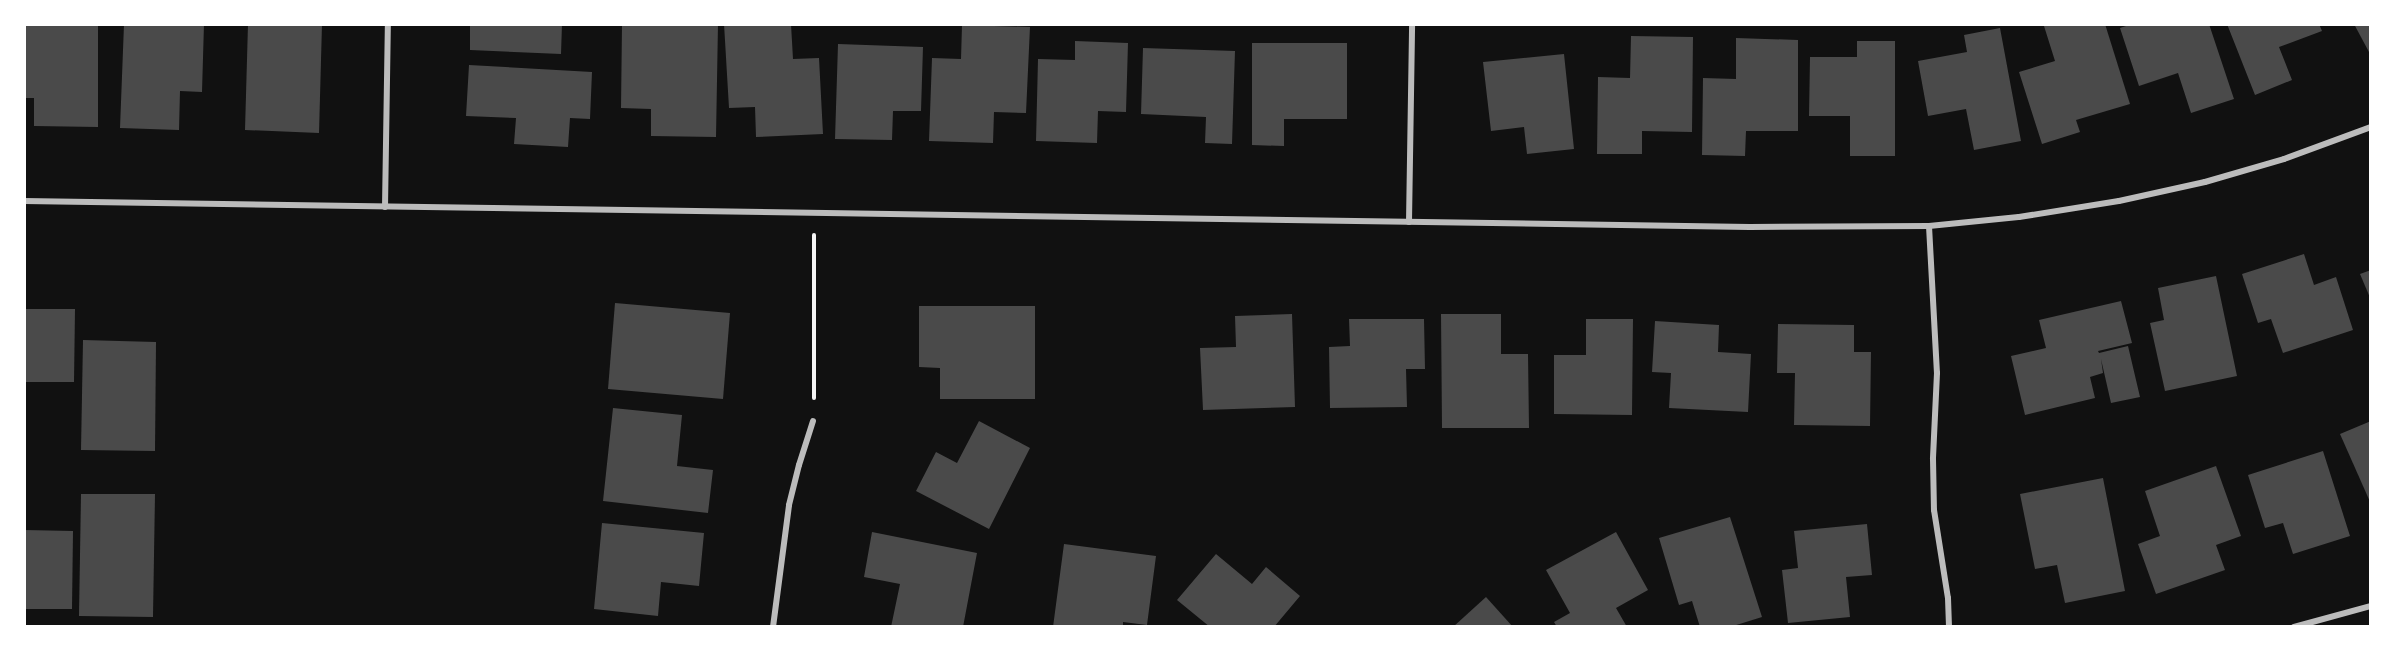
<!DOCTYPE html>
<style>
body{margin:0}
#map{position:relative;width:2395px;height:651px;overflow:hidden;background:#111;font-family:Jost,sans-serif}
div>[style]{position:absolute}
.building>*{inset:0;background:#4a4a4a}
.path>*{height:4px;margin:-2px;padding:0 2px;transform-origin:2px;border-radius:2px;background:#f5f5f5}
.minor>*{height:6px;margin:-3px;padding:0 3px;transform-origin:3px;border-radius:3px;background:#bcbcbc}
span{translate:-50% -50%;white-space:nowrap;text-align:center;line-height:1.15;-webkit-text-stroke:5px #fff;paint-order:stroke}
.frame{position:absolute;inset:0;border:26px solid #fff;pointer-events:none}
</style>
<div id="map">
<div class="building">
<i style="clip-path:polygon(124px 24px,204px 24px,202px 92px,180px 91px,179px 130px,120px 128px)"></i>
<i style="clip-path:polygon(248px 24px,322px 24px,319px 133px,245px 130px)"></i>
<i style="clip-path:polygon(470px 24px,562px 24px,561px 54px,470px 50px)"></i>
<i style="clip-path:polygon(622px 24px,718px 24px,716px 137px,651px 136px,651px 109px,621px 108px)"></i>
<i style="clip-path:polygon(724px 24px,791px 24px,793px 59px,819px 58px,823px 134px,756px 137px,755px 107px,729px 108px)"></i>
<i style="clip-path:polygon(2051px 24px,2105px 24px,2130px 104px,2076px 120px,2080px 132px,2042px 144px,2019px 72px,2055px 61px,2044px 26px)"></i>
<i style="clip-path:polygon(2132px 24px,2209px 24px,2234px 99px,2191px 113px,2178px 73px,2139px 86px,2120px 28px)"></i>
<i style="clip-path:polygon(2227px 24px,2319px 24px,2322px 31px,2279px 47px,2292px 80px,2255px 95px)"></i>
<i style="clip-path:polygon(2354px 24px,2371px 24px,2371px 51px,2369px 52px)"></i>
<i style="clip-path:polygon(962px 25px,1030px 27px,1026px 113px,994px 112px,993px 143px,929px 141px,932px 58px,961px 59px)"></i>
<i style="clip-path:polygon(24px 26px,98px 26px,98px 127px,34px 126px,34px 98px,24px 98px)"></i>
<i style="clip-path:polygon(2000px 28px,2021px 141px,1974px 150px,1966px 109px,1928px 116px,1918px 61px,1967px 52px,1964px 35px)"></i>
<i style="clip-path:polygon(1631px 36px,1693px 37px,1692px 132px,1642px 131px,1642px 154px,1597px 154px,1598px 77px,1630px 78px)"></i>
<i style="clip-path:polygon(1736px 38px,1798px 40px,1798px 131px,1746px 131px,1745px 156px,1702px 155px,1703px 78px,1736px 79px)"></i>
<i style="clip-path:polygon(1075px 41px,1128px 43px,1126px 112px,1098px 111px,1097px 143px,1036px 141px,1038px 59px,1075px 60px)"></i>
<i style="clip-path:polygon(1857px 41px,1895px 41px,1895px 156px,1850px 156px,1850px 116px,1809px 116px,1810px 57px,1857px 57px)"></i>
<i style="clip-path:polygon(1252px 43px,1347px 43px,1347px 119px,1284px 119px,1284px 146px,1252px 145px)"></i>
<i style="clip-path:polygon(838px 44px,923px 47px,921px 111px,893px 111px,892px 140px,835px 139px)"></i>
<i style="clip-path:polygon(1143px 48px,1235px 51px,1232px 144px,1205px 143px,1206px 117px,1141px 114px)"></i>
<i style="clip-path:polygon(1564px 54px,1574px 149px,1527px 154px,1524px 127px,1491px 131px,1483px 62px)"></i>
<i style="clip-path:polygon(469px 65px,592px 72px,590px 119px,570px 118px,568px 147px,514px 144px,516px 118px,466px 116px)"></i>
<i style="clip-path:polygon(2304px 254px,2314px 285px,2336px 277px,2353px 330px,2283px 353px,2271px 319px,2258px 323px,2242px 274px)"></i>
<i style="clip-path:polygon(2371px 270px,2371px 300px,2360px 274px)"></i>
<i style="clip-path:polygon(2216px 276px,2237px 376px,2165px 391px,2150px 323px,2164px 320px,2158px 288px)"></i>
<i style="clip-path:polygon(2121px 301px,2132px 343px,2098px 351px,2099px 353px,2128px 346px,2140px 397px,2111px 403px,2101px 359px,2103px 373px,2090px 377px,2095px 398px,2025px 415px,2011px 356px,2046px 348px,2039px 320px)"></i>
<i style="clip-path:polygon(615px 303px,730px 313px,723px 399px,608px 389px)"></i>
<i style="clip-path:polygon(919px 306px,1035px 306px,1035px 399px,940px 399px,940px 368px,919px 367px)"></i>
<i style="clip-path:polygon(24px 309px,75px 309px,74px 382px,24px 382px)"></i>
<i style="clip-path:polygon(1292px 314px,1295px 407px,1203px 410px,1200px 348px,1236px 347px,1235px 316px)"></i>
<i style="clip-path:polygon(1441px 314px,1501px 314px,1501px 354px,1528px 354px,1529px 428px,1442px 428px)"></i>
<i style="clip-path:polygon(1349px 319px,1424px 319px,1425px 369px,1406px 369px,1407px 407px,1330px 408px,1329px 347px,1350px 346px)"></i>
<i style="clip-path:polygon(1586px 319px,1633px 319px,1632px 415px,1554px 414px,1554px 355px,1586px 355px)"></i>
<i style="clip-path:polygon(1655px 321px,1719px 325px,1718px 352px,1751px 354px,1748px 412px,1669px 408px,1671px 373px,1652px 372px)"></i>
<i style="clip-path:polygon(1778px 324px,1854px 325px,1854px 352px,1871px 352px,1870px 426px,1794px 425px,1795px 373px,1777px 373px)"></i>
<i style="clip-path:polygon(83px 340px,156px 342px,155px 451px,81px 450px)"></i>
<i style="clip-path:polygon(613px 408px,682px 415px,677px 466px,713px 470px,708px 513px,603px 501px)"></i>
<i style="clip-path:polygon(979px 421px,1030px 448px,989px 529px,916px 491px,936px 452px,957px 463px)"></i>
<i style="clip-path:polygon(2371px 421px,2371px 504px,2340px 434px)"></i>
<i style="clip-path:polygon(2323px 451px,2350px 536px,2293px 554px,2283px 523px,2265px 528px,2248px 475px)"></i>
<i style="clip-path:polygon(2216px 466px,2241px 536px,2216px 545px,2225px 570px,2156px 594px,2138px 544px,2160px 536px,2145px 491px)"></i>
<i style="clip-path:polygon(2103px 478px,2125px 591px,2065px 603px,2057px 565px,2035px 569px,2020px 494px)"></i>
<i style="clip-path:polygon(81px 494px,155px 494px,153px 617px,79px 616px)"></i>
<i style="clip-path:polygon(1730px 517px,1762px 617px,1730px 627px,1700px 627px,1692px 601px,1679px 605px,1659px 538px)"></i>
<i style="clip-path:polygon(602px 523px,704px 533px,699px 586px,661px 582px,658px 616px,594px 609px)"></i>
<i style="clip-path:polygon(1867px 524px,1872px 575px,1846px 577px,1850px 617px,1788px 623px,1782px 570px,1798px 568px,1794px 531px)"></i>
<i style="clip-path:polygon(24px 530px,73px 531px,72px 609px,24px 609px)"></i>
<i style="clip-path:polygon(872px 532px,977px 553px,963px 627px,891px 627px,900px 584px,864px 577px)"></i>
<i style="clip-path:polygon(1616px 532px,1648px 590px,1616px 608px,1627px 627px,1557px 627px,1554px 622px,1570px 613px,1546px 570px)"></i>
<i style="clip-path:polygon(1064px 544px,1156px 556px,1147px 625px,1123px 622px,1123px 627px,1053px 627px)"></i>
<i style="clip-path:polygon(1216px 554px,1252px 584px,1266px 567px,1300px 596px,1274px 627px,1210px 627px,1177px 600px)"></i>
<i style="clip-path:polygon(1486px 597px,1513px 627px,1453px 627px)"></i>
</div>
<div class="path">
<i style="left:814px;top:398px;width:163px;rotate:-90deg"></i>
</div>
<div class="minor">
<i style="left:24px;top:201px;width:1726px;rotate:0.86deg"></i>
<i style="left:1750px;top:227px;width:179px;rotate:-0.3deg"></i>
<i style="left:1929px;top:226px;width:90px;rotate:-5.7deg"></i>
<i style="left:2019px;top:217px;width:101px;rotate:-9.1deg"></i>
<i style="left:2119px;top:201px;width:88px;rotate:-12.5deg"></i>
<i style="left:2205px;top:182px;width:82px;rotate:-16.2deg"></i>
<i style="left:2284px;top:159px;width:93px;rotate:-20.2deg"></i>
<i style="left:385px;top:207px;width:183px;rotate:-89.1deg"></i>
<i style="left:1409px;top:222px;width:198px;rotate:-89.1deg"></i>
<i style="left:1929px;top:226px;width:147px;rotate:86.9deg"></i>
<i style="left:1937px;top:373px;width:86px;rotate:92.7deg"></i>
<i style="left:1933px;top:459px;width:51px;rotate:88.9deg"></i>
<i style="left:1934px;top:510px;width:89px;rotate:81deg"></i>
<i style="left:1948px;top:598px;width:29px;rotate:88deg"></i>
<i style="left:773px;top:627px;width:123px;rotate:-82.5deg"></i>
<i style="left:789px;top:505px;width:41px;rotate:-76deg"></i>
<i style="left:799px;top:465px;width:46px;rotate:-72.3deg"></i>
<i style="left:2294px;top:627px;width:80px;rotate:-15.3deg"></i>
</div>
<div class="frame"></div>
</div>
